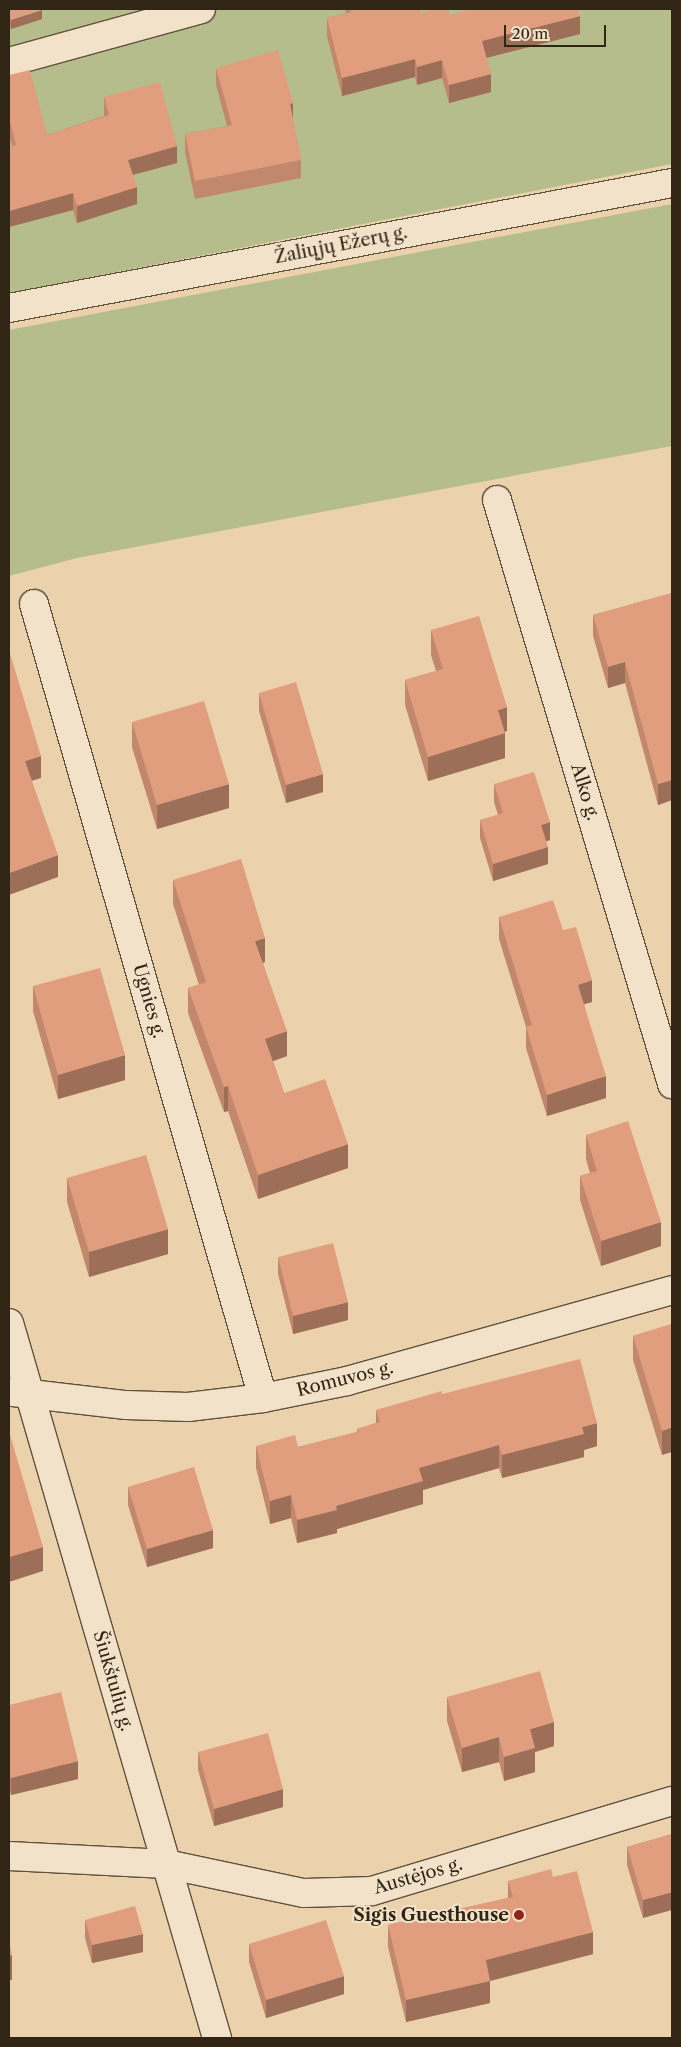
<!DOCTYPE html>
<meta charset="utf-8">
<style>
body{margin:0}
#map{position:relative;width:681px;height:2047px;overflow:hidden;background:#ebd2ad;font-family:"Libre Caslon Text",serif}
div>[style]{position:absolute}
.green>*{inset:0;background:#b5bd8c}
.roads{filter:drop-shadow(1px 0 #60513c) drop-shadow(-1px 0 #60513c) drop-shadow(0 1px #60513c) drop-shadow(0 -1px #60513c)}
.minor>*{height:28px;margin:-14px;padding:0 14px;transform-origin:14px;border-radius:14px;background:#f2e2ca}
.secondary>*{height:28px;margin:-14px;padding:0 14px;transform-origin:14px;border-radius:14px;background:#f2e2ca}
.wall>*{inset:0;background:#c1886d}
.shaded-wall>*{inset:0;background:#9d6f59}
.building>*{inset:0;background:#e09e7f}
.dots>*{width:14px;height:14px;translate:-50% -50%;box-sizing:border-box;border:2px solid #f2e2ca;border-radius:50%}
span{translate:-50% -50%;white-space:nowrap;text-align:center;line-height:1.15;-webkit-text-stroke:4px #f2e2ca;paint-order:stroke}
.street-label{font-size:18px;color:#312616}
.poi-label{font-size:18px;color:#312616;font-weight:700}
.right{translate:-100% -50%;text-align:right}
.frame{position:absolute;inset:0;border:10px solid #312616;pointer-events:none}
.scale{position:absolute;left:504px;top:25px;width:102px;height:22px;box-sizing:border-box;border:2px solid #312616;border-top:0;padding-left:6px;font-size:15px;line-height:18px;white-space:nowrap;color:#312616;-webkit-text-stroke:4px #f2e2ca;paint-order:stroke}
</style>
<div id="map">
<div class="green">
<i style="clip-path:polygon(9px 9px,672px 9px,672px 164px,9px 293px)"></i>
<i style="clip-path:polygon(672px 204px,672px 446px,77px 558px,9px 576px,9px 330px)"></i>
</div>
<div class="roads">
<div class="minor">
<i style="left:9px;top:62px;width:199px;rotate:-15.4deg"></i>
<i style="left:497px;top:500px;width:610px;rotate:73.32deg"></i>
<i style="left:34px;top:604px;width:826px;rotate:73.91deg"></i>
<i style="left:9px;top:1323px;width:745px;rotate:73.78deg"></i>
<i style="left:13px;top:1392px;width:114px;rotate:6.6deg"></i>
<i style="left:126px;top:1405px;width:62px;rotate:1.8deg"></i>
<i style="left:188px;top:1407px;width:76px;rotate:-6.8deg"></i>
<i style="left:263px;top:1398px;width:86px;rotate:-11.4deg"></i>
<i style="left:347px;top:1381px;width:337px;rotate:-15.6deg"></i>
<i style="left:9px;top:1856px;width:157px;rotate:2.9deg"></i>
<i style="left:166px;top:1864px;width:141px;rotate:11.9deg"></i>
<i style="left:304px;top:1893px;width:68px;rotate:-1.7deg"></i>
<i style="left:372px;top:1891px;width:313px;rotate:-16.7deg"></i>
</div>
<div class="secondary">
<i style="left:9px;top:308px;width:675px;rotate:-10.68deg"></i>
</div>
</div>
<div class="wall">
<i style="clip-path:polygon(9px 9px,42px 19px,11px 29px,9px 22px)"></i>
<i style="clip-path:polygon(345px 9px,419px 9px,420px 13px,450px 15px,580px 34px,486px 58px,491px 92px,449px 103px,442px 78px,417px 85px,415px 77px,342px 96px,327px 36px,327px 18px,346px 13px)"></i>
<i style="clip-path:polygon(216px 68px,293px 121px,301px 160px,301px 178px,195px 199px,185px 152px,185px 134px,227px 126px,216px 85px)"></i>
<i style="clip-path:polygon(9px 75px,47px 135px,104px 116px,104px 97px,177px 163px,133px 175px,137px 204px,77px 223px,73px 210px,9px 227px,9px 147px,12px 146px,9px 135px)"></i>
<i style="clip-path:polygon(672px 593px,672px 800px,658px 805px,625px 683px,608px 688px,593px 636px,593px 615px)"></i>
<i style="clip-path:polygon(431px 630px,507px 731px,505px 732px,505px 758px,428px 781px,405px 705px,405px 680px,436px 671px,431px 655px)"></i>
<i style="clip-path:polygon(259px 693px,323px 792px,286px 803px,259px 711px)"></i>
<i style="clip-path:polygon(132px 722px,229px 808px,157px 829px,132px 747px)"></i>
<i style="clip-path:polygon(494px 784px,550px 840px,546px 841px,548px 864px,493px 881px,480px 838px,480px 820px,498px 815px,494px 802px)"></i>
<i style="clip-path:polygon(173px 880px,265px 962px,263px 963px,287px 1056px,273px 1061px,284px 1093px,348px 1168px,258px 1199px,228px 1111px,224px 1112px,188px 1013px,188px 988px,199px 985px,173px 904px)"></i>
<i style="clip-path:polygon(499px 917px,563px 930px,592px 1002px,584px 1004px,606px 1098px,547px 1116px,526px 1048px,526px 1027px,499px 939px)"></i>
<i style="clip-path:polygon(33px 986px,125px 1080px,58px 1099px,33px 1011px)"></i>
<i style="clip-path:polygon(586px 1135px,661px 1246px,601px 1266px,580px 1200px,580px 1176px,590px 1173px,586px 1159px)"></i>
<i style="clip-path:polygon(67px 1178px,168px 1254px,89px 1277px,67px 1202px)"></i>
<i style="clip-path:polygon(278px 1257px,348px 1320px,293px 1334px,278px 1274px)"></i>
<i style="clip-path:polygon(672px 1324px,662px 1455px,633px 1360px,633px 1336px)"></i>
<i style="clip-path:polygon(442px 1394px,597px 1446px,584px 1450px,584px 1457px,502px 1478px,499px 1468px,423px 1490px,423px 1504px,337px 1529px,337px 1533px,297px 1543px,291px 1518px,270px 1524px,256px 1468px,256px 1446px,298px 1447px,357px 1432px,357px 1429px,376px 1423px,376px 1410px)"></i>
<i style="clip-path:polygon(128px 1487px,213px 1548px,147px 1567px,128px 1505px)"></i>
<i style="clip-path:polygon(447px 1697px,554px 1746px,535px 1752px,535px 1772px,504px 1781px,499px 1762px,462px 1772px,447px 1721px)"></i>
<i style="clip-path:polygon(9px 1705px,78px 1779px,11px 1795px,9px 1788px)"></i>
<i style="clip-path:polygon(198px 1752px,283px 1807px,214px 1826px,198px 1770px)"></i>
<i style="clip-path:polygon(672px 1834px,643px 1918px,627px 1865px,627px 1847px)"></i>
<i style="clip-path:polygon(553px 1877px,593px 1954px,490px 1981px,490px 2003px,406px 2022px,388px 1947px,388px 1925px,508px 1898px,508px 1881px)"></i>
<i style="clip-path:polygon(85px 1920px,143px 1952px,92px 1963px,85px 1938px)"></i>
<i style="clip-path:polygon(249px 1944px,344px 1994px,266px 2018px,249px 1962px)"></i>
</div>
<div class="shaded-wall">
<i style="clip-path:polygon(42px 10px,42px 19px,11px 29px,11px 20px)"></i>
<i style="clip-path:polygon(580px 16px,580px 34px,482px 59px,482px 41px)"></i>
<i style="clip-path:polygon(415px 59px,415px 77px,342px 96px,342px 78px)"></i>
<i style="clip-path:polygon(442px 60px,442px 78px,417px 85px,417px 67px)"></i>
<i style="clip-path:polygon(491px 74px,491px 92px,449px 103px,449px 85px)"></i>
<i style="clip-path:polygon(293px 103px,293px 121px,290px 104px)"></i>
<i style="clip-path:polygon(177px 146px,177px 163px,128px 176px,128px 160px)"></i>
<i style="clip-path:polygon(137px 187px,137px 204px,77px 223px,77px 206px)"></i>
<i style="clip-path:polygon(73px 193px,73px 210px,9px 227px,9px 211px)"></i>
<i style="clip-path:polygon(625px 662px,625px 683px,608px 688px,608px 667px)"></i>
<i style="clip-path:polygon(507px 707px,507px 731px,498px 734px,498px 710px)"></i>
<i style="clip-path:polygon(505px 733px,505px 758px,428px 781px,428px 757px)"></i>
<i style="clip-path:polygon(41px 756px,41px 778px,25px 783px,25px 761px)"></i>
<i style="clip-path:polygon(323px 774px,323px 792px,286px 803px,286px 785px)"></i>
<i style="clip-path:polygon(672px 780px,672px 800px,658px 805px,658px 784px)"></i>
<i style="clip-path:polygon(229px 784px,229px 808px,157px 829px,157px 805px)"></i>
<i style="clip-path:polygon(550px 822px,550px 840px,541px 843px,541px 825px)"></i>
<i style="clip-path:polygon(548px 847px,548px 864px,493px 881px,493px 864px)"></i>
<i style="clip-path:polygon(58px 855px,58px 877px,9px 895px,9px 873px)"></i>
<i style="clip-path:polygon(265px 938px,265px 962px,255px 965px,255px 941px)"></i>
<i style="clip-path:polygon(592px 980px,592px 1002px,578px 1006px,578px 985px)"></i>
<i style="clip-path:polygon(287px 1031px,287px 1056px,265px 1064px,265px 1039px)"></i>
<i style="clip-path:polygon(125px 1055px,125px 1080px,58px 1099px,58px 1075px)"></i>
<i style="clip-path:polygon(606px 1076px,606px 1098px,547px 1116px,547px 1095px)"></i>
<i style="clip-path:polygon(228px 1086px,228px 1111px,224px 1112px,224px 1087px)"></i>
<i style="clip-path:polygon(348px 1144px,348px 1168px,258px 1199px,258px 1175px)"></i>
<i style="clip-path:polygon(661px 1222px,661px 1246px,601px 1266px,601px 1241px)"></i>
<i style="clip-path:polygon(168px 1229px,168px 1254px,89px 1277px,89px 1252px)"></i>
<i style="clip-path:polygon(348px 1302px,348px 1320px,293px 1334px,293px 1316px)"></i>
<i style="clip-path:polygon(597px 1423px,597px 1446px,584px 1450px,584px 1457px,502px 1478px,502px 1455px,582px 1427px)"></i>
<i style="clip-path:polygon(672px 1427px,672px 1452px,662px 1455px,662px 1431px)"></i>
<i style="clip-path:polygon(499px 1445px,499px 1468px,423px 1490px,423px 1504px,337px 1529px,337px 1533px,297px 1543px,297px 1520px,336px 1506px,419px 1468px)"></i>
<i style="clip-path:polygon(291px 1495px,291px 1518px,270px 1524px,270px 1501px)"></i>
<i style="clip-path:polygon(213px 1530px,213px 1548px,147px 1567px,147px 1549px)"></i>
<i style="clip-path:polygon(43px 1547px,43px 1571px,9px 1582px,9px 1557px)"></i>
<i style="clip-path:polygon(554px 1722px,554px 1746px,535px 1752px,535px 1772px,504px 1781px,504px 1757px,530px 1729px)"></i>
<i style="clip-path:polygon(499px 1737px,499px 1762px,462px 1772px,462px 1748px)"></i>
<i style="clip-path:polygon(78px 1761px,78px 1779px,11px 1795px,11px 1778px)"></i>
<i style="clip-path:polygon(283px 1789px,283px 1807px,214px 1826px,214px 1809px)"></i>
<i style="clip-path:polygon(672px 1892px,672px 1910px,643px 1918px,643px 1900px)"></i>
<i style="clip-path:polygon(593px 1932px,593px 1954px,486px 1982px,486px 1960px)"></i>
<i style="clip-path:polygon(143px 1934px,143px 1952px,92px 1963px,92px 1945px)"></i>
<i style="clip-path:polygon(12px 1955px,12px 1980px,9px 1980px,9px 1956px)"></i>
<i style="clip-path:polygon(344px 1976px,344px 1994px,266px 2018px,266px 2000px)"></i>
<i style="clip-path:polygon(490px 1981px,490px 2003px,406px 2022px,406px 2000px)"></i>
</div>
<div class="building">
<i style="clip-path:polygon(9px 9px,41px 9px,42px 10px,11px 20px,9px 13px)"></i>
<i style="clip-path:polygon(350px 9px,419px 9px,420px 13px,435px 9px,448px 9px,450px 15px,474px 9px,578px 9px,580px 16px,482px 41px,491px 74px,449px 85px,442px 60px,417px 67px,415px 59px,342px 78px,327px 18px,351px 12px)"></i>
<i style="clip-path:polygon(278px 50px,293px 103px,290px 104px,301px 160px,195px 181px,185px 134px,232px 125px,216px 68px)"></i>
<i style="clip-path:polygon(30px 70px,47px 135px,109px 115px,104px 97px,160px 82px,177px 146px,128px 160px,137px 187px,77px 206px,73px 193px,9px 211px,9px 147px,16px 145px,9px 118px,9px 75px)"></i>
<i style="clip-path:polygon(672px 593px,672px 780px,658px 784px,625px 662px,608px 667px,593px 615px)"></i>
<i style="clip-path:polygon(479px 616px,507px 707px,498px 710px,505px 733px,428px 757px,405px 680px,443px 669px,431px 630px)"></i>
<i style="clip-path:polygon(9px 650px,41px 756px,25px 761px,58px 855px,9px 873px)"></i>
<i style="clip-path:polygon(296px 682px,323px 774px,286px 785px,259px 693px)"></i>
<i style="clip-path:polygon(204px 701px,229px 784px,157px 805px,132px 722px)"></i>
<i style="clip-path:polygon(534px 772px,550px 822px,541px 825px,548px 847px,493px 864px,480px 820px,503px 813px,494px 784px)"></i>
<i style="clip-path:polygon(241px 859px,265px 938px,255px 941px,287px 1031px,265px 1039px,284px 1093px,325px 1079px,348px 1144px,258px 1175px,228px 1086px,224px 1087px,188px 988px,206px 982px,173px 880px)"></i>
<i style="clip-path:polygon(553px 900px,563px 930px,576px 927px,592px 980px,578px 985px,606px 1076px,547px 1095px,526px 1027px,532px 1025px,499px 917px)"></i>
<i style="clip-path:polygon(100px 968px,125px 1055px,58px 1075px,33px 986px)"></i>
<i style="clip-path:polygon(628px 1121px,661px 1222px,601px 1241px,580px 1176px,597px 1171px,586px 1135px)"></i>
<i style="clip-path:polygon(146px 1155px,168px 1229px,89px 1252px,67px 1178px)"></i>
<i style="clip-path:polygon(333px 1243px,348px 1302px,293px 1316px,278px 1257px)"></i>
<i style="clip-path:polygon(672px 1324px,672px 1427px,662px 1431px,633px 1336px)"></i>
<i style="clip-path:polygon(580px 1359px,597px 1423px,582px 1427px,584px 1434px,502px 1455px,499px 1445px,419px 1468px,423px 1481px,336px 1506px,337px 1510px,297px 1520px,291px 1495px,270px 1501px,256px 1446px,295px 1435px,298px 1447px,358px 1432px,357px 1429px,380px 1422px,376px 1410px,442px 1391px,442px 1394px)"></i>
<i style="clip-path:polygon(9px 1431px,43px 1547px,9px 1557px)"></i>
<i style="clip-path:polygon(194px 1467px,213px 1530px,147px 1549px,128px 1487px)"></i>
<i style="clip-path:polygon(540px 1671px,554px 1722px,530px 1729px,535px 1748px,504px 1757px,499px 1737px,462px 1748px,447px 1697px)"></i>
<i style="clip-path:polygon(61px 1692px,78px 1761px,11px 1778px,9px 1770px,9px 1705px)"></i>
<i style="clip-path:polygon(268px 1733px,283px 1789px,214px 1809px,198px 1752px)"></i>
<i style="clip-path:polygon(672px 1834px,672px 1892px,643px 1900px,627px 1847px)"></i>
<i style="clip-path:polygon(551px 1869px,553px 1877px,577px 1871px,593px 1932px,486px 1960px,490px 1981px,406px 2000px,388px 1925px,513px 1897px,508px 1881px)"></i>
<i style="clip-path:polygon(135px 1906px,143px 1934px,92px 1945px,85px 1920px)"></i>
<i style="clip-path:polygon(326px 1920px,344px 1976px,266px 2000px,249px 1944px)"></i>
<i style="clip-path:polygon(9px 1941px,12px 1955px,9px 1956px)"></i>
</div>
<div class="dots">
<i style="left:519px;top:1915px;background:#8f2418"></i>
</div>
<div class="street-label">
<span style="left:341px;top:245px;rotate:-11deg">Žaliųjų Ežerų g.</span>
<span style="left:585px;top:792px;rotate:73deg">Alko g.</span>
<span style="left:149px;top:1001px;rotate:74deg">Ugnies g.</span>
<span style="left:345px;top:1379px;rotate:-14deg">Romuvos g.</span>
<span style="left:113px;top:1681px;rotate:74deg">Šiukštulių g.</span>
<span style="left:418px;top:1876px;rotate:-16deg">Austėjos g.</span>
</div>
<div class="poi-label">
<span class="right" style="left:509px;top:1915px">Sigis Guesthouse</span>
</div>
<div class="frame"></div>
<div class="scale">20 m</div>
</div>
